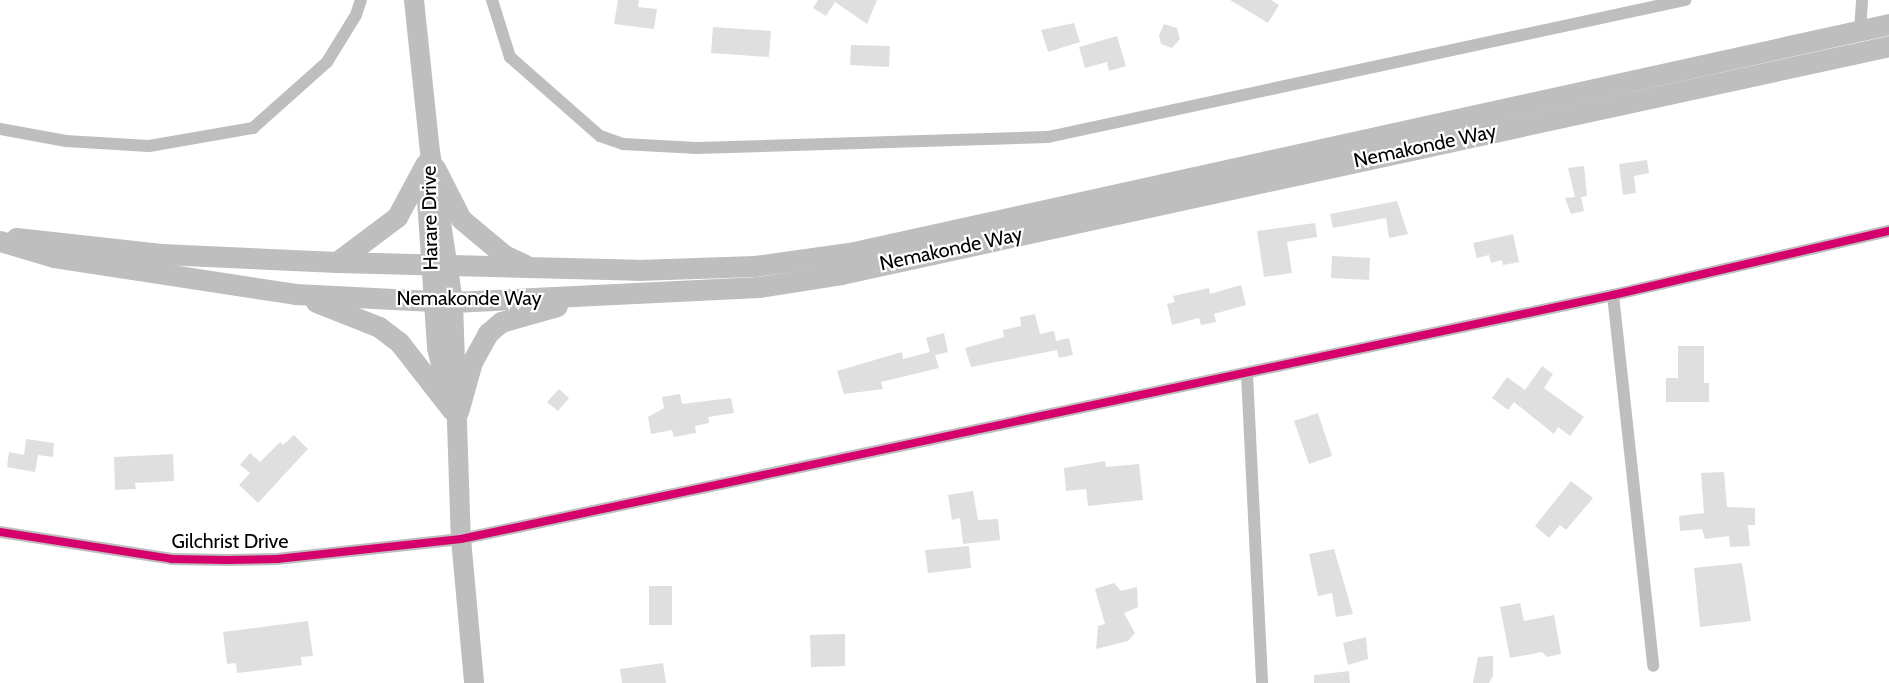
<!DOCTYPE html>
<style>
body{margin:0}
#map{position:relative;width:1889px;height:683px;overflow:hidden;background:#fff;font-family:Cabin,sans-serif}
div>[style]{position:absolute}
.building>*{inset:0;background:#dfdfdf}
.minor>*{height:12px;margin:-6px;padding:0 6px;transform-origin:6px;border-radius:6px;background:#bebebe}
.primary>*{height:20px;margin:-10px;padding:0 10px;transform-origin:10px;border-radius:10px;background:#bebebe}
.trunk>*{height:21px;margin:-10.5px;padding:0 10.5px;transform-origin:10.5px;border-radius:10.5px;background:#bebebe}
.cycleway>*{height:8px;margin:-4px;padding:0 4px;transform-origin:4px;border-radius:4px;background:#d6006c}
span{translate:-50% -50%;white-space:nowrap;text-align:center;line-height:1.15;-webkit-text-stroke:4.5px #fff;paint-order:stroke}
.street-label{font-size:20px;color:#000}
</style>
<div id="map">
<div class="building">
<i style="clip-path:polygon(618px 0,639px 0,638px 7px,657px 9px,654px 29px,614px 24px)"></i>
<i style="clip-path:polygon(818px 0,877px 0,867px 24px,835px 2px,826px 16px,813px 8px)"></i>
<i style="clip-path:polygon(1230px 0,1271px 0,1279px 5px,1268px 23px)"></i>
<i style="clip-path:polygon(1074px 23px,1080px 42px,1048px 52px,1041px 30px)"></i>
<i style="clip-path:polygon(1164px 24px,1177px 28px,1180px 39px,1172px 48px,1161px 44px,1159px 35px)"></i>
<i style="clip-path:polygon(713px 27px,771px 31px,769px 57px,711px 53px)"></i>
<i style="clip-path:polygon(1117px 36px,1126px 66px,1109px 71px,1107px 62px,1085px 68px,1079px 47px)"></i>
<i style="clip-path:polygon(851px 45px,890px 46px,889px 67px,850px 65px)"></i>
<i style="clip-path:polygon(1647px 160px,1649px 173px,1634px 176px,1636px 193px,1623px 195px,1619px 164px)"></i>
<i style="clip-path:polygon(1584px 166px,1587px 196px,1581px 197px,1584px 211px,1571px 214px,1565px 198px,1575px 197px,1568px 168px)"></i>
<i style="clip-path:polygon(1397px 201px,1408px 234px,1389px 238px,1386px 218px,1333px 228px,1330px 214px)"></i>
<i style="clip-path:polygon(1315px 223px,1317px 237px,1287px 242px,1292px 273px,1264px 277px,1257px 231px)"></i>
<i style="clip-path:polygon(1513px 234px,1519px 262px,1503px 265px,1502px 260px,1491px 263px,1489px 255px,1477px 258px,1473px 243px)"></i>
<i style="clip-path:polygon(1332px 256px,1370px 258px,1369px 280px,1331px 278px)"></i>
<i style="clip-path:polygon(1241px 285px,1246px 305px,1214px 314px,1216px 322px,1201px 325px,1199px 318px,1172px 325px,1167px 304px,1175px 302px,1173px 296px,1209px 288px,1210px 294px)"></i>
<i style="clip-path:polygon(1035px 314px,1040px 334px,1054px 331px,1056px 341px,1069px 338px,1073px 355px,1059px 358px,1057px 350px,971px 367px,965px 348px,1004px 337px,1003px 330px,1021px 326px,1020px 317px)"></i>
<i style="clip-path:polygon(944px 333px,948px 352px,935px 355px,939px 368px,881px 382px,883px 389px,844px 394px,837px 371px,902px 352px,903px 359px,930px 352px,926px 338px)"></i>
<i style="clip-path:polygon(1678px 346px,1704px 346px,1704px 383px,1709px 383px,1709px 402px,1666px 402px,1666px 378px,1678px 378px)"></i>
<i style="clip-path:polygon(1542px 366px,1553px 374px,1544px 388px,1584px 417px,1570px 436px,1558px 427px,1554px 434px,1514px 402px,1508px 410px,1492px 398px,1507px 377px,1525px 390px)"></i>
<i style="clip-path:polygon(559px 389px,569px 398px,558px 411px,547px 402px)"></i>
<i style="clip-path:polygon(680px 394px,682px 404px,731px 398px,734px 413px,708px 417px,709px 423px,695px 426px,696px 433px,674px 437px,672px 430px,651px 434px,648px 417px,664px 408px,662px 397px)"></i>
<i style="clip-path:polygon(1318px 413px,1332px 456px,1309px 464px,1294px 421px)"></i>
<i style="clip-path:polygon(294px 435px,308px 449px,258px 503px,239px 485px,250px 473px,240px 465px,250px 453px,260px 462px,280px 442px,283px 445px)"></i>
<i style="clip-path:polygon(26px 439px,54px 443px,53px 457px,38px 455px,35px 472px,7px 467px,9px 452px,24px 455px)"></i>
<i style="clip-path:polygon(173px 454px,174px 481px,135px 483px,136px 489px,115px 490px,114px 457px)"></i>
<i style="clip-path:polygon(1105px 461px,1106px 467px,1139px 464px,1143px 500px,1088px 506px,1086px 489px,1066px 491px,1064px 468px)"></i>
<i style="clip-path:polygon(1724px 472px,1727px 507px,1755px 508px,1755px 525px,1748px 525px,1750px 546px,1730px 547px,1729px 536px,1705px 539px,1702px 529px,1680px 531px,1679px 516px,1704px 513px,1701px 473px)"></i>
<i style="clip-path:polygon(1571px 481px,1593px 498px,1566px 530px,1560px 525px,1549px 538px,1535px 526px)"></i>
<i style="clip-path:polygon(973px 491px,978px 520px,998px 519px,1000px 540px,963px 544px,960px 518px,952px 520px,948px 495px)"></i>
<i style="clip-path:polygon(969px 546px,971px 568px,928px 573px,925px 550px)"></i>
<i style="clip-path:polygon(1334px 549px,1353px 614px,1336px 617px,1332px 593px,1318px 596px,1309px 554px)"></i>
<i style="clip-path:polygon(1742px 563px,1751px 621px,1700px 627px,1694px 568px)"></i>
<i style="clip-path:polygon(1114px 583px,1121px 591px,1137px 587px,1138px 607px,1124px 613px,1135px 633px,1128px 641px,1096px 649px,1098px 626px,1105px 624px,1095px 589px)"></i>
<i style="clip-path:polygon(649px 586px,672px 586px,672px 625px,649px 625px)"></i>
<i style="clip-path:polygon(1520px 603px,1524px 621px,1554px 615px,1561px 654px,1547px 657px,1542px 652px,1510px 658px,1500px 607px)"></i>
<i style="clip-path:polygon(308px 621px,313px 656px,301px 657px,302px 665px,237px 673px,236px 663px,227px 664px,223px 632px)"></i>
<i style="clip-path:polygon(845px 634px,845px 666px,811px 667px,810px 635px)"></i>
<i style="clip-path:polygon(1366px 637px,1368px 659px,1348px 665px,1343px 643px)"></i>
<i style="clip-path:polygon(1493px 656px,1493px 676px,1489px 683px,1473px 683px,1478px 657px)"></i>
<i style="clip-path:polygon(663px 663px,666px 683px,622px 683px,620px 669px)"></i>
<i style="clip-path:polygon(1349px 671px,1350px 683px,1314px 683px,1314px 675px)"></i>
</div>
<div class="minor">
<i style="left:492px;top:0;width:60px;rotate:72.5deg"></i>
<i style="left:510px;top:57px;width:120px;rotate:41.3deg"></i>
<i style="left:600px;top:136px;width:24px;rotate:19deg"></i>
<i style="left:623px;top:144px;width:74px;rotate:3.1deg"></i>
<i style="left:697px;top:148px;width:351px;rotate:-1.8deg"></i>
<i style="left:1048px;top:137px;width:652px;rotate:-12.14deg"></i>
<i style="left:1860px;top:30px;width:30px;rotate:-86deg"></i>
<i style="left:0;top:129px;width:67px;rotate:10.3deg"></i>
<i style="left:66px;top:141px;width:83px;rotate:3.4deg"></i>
<i style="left:149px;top:146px;width:106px;rotate:-9.8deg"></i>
<i style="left:253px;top:128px;width:99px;rotate:-41.7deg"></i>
<i style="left:327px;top:62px;width:55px;rotate:-58.3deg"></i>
<i style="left:356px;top:15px;width:16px;rotate:-72deg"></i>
<i style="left:1613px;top:295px;width:373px;rotate:83.8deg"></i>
<i style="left:1247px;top:374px;width:309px;rotate:87.2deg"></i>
<i style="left:0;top:532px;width:174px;rotate:8.9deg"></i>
<i style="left:172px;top:559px;width:55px;rotate:1deg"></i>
<i style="left:227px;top:560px;width:50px;rotate:-1.1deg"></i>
<i style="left:277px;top:559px;width:185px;rotate:-6.2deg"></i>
<i style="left:461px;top:539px;width:1178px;rotate:-11.96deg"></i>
<i style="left:1613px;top:295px;width:283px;rotate:-13.1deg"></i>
</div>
<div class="primary">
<i style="left:414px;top:0;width:152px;rotate:84deg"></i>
<i style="left:430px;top:151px;width:153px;rotate:81.3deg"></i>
<i style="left:453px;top:302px;width:237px;rotate:88.1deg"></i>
<i style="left:461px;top:539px;width:145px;rotate:84.8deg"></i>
<i style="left:426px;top:185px;width:163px;rotate:86.1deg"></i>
<i style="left:437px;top:348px;width:60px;rotate:76.4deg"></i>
</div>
<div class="trunk">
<i style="left:435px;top:168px;width:57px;rotate:63deg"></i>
<i style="left:461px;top:219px;width:56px;rotate:39.9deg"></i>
<i style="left:504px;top:255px;width:23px;rotate:25deg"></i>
<i style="left:16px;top:238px;width:146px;rotate:6.3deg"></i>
<i style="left:161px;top:254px;width:176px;rotate:2.6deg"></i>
<i style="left:337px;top:262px;width:300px;rotate:1.5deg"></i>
<i style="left:637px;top:270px;width:118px;rotate:-1.9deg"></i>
<i style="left:755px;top:266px;width:100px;rotate:-8deg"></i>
<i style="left:854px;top:252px;width:1060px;rotate:-12.42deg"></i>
<i style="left:0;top:241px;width:56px;rotate:16.5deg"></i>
<i style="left:54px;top:257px;width:244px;rotate:8.7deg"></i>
<i style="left:295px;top:294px;width:158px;rotate:2.9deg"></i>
<i style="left:453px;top:302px;width:306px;rotate:-2.8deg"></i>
<i style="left:759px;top:287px;width:83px;rotate:-9deg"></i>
<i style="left:841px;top:274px;width:1073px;rotate:-12.27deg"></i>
<i style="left:337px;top:262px;width:75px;rotate:-36.9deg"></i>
<i style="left:397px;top:217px;width:61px;rotate:-61.8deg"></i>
<i style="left:316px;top:302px;width:68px;rotate:21.6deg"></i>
<i style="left:379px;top:327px;width:25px;rotate:37deg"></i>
<i style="left:399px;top:342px;width:86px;rotate:52.1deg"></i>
<i style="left:458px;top:412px;width:52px;rotate:-74.4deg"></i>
<i style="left:472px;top:362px;width:33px;rotate:-61deg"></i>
<i style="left:488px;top:333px;width:17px;rotate:-40deg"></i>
<i style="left:501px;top:322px;width:58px;rotate:-15.9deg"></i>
</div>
<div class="cycleway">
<i style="left:0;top:532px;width:174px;rotate:8.9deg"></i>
<i style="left:172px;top:559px;width:55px;rotate:1deg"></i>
<i style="left:227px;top:560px;width:50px;rotate:-1.1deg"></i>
<i style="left:277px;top:559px;width:185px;rotate:-6.2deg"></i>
<i style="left:461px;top:539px;width:1178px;rotate:-11.96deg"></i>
<i style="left:1613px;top:295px;width:283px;rotate:-13.1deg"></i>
</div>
<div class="street-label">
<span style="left:1425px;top:146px;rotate:-12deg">Nemakonde Way</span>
<span style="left:430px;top:218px;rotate:-91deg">Harare Drive</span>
<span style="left:951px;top:249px;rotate:-12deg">Nemakonde Way</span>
<span style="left:469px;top:298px">Nemakonde Way</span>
<span style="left:230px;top:541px">Gilchrist Drive</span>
</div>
</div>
